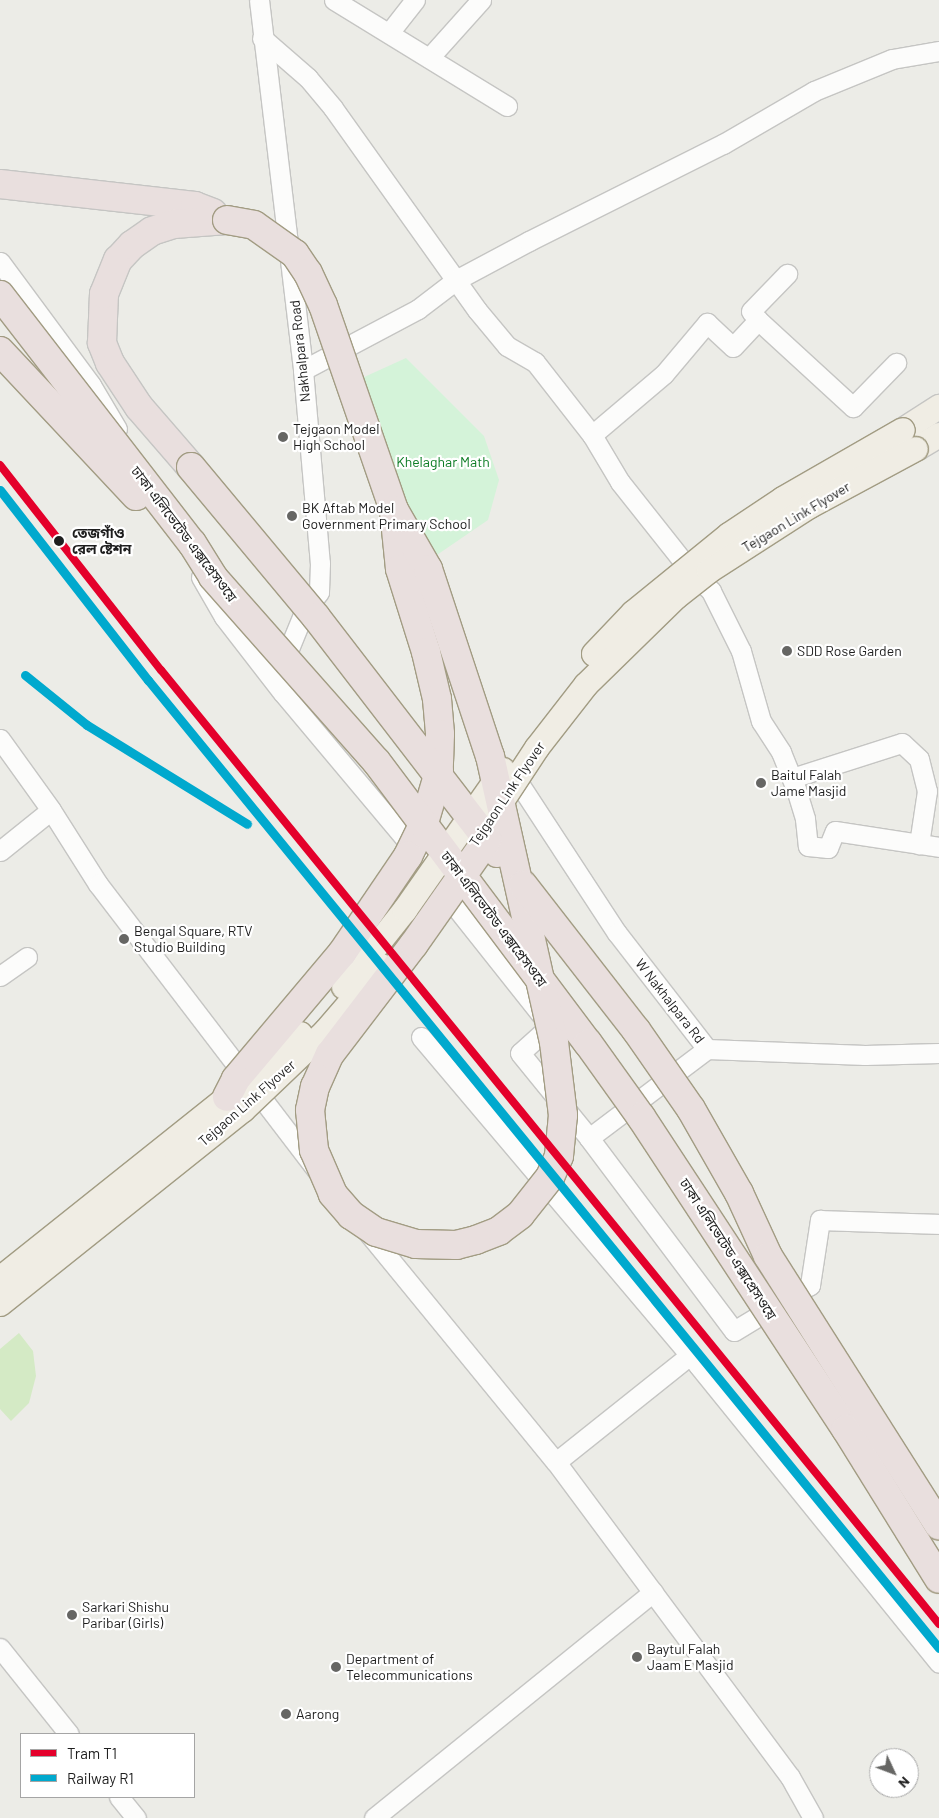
<!DOCTYPE html>
<meta charset="utf-8">
<style>
body{margin:0}
#map{position:relative;width:939px;height:1818px;overflow:hidden;background:#ecece7;font-family:Barlow,"Noto Sans Bengali",sans-serif}
div>[style]{position:absolute}
.grass>*{inset:0;background:#d4eac5}
.park>*{inset:0;background:#d4f3d9}
.roads{filter:drop-shadow(1px 0 #c5c5c3) drop-shadow(-1px 0 #c5c5c3) drop-shadow(0 1px #c5c5c3) drop-shadow(0 -1px #c5c5c3)}
.minor>*{height:19px;margin:-9.5px;padding:0 9.5px;transform-origin:9.5px;border-radius:9.5px;background:#fcfcfb}
.major>*{height:24px;margin:-12px;padding:0 12px;transform-origin:12px;border-radius:12px;background:#f0ede4}
.highway>*{height:28px;margin:-14px;padding:0 14px;transform-origin:14px;border-radius:14px;background:#e9dfde}
.bridges{filter:drop-shadow(1px 0 #a29c83) drop-shadow(-1px 0 #a29c83) drop-shadow(0 1px #a29c83) drop-shadow(0 -1px #a29c83)}
.major-bridge>*{height:24px;margin:-12px;padding:0 12px;transform-origin:12px;border-radius:12px;background:#f0ede4}
.highway-bridge>*{height:28px;margin:-14px;padding:0 14px;transform-origin:14px;border-radius:14px;background:#e9dfde}
.rail-1>*{height:9px;margin:-4.5px;padding:0 4.5px;transform-origin:4.5px;border-radius:4.5px;background:#00a9ce}
.tram-1>*{height:8px;margin:-4px;padding:0 4px;transform-origin:4px;border-radius:4px;background:#e4002b}
.dots>*{width:14px;height:14px;translate:-50% -50%;box-sizing:border-box;border:2px solid #fff;border-radius:50%}
span{translate:-50% -50%;white-space:nowrap;text-align:center;line-height:1.15;-webkit-text-stroke:4.5px #fff;paint-order:stroke}
.street-label{font-size:14px;color:#1e1e1e}
.poi-label{font-size:14px;color:#1e1e1e}
.left{translate:0 -50%;text-align:left}
.park-label{font-size:14px;color:#0c7c24}
.stop-label{font-size:14px;color:#1e1e1e;font-weight:700}
.legend{position:absolute;left:20px;top:1733px;width:175px;height:65px;box-sizing:border-box;background:#fff;border:1px solid #a5a5a5;margin:0;padding:6px 9px;list-style:none;font-size:15px;color:#1e1e1e}
.legend li{display:flex;align-items:center;gap:10px;height:25px}
.legend b{width:25px;border:1px solid #a5a5a5}
.north{position:absolute;left:869px;top:1748px;width:50px;height:50px;box-sizing:border-box;background:#fff;border:1px solid #a5a5a5;border-radius:50%;rotate:133deg;font-size:14px;font-weight:700;line-height:20px;text-align:center;color:#1e1e1e}
.north::after{content:'';display:block;margin:auto;width:18px;height:22px;background:#666664;clip-path:polygon(50% 0,100% 100%,50% 72%,0 100%)}
</style>
<div id="map">
<div class="grass">
<i style="clip-path:polygon(19px 1333px,33px 1351px,36px 1376px,29px 1403px,11px 1421px,0 1409px,0 1349px)"></i>
</div>
<div class="park">
<i style="clip-path:polygon(406px 358px,484px 436px,499px 480px,488px 520px,431px 559px,413px 522px,362px 378px)"></i>
</div>
<div class="roads">
<div class="minor">
<i style="left:259px;top:0;width:373px;rotate:83.2deg"></i>
<i style="left:303px;top:370px;width:194px;rotate:85deg"></i>
<i style="left:320px;top:563px;width:29px;rotate:92deg"></i>
<i style="left:319px;top:592px;width:25px;rotate:127deg"></i>
<i style="left:304px;top:612px;width:58px;rotate:112.2deg"></i>
<i style="left:334px;top:0;width:203px;rotate:31.5deg"></i>
<i style="left:389px;top:33px;width:42px;rotate:-51.8deg"></i>
<i style="left:262px;top:38px;width:61px;rotate:41deg"></i>
<i style="left:308px;top:78px;width:39px;rotate:50deg"></i>
<i style="left:333px;top:108px;width:248px;rotate:54.5deg"></i>
<i style="left:477px;top:310px;width:47px;rotate:50.2deg"></i>
<i style="left:507px;top:346px;width:32px;rotate:30deg"></i>
<i style="left:535px;top:362px;width:93px;rotate:52deg"></i>
<i style="left:592px;top:435px;width:55px;rotate:59.2deg"></i>
<i style="left:620px;top:482px;width:117px;rotate:51.6deg"></i>
<i style="left:693px;top:574px;width:25px;rotate:43deg"></i>
<i style="left:711px;top:591px;width:67px;rotate:63.4deg"></i>
<i style="left:741px;top:651px;width:73px;rotate:74.1deg"></i>
<i style="left:761px;top:721px;width:37px;rotate:57deg"></i>
<i style="left:781px;top:752px;width:40px;rotate:68deg"></i>
<i style="left:796px;top:789px;width:31px;rotate:73deg"></i>
<i style="left:805px;top:819px;width:27px;rotate:84deg"></i>
<i style="left:808px;top:846px;width:20px;rotate:6deg"></i>
<i style="left:828px;top:848px;width:18px;rotate:-68deg"></i>
<i style="left:835px;top:831px;width:105px;rotate:8.7deg"></i>
<i style="left:429px;top:58px;width:78px;rotate:-48.1deg"></i>
<i style="left:0;top:262px;width:153px;rotate:53.5deg"></i>
<i style="left:91px;top:385px;width:51px;rotate:59.4deg"></i>
<i style="left:758px;top:320px;width:129px;rotate:42.5deg"></i>
<i style="left:853px;top:407px;width:62px;rotate:-45.7deg"></i>
<i style="left:303px;top:370px;width:130px;rotate:-27.9deg"></i>
<i style="left:418px;top:309px;width:48px;rotate:-37.3deg"></i>
<i style="left:456px;top:280px;width:83px;rotate:-28.1deg"></i>
<i style="left:529px;top:241px;width:217px;rotate:-26.6deg"></i>
<i style="left:723px;top:144px;width:105px;rotate:-30.2deg"></i>
<i style="left:814px;top:91px;width:84px;rotate:-22.3deg"></i>
<i style="left:892px;top:59px;width:48px;rotate:-9.7deg"></i>
<i style="left:592px;top:435px;width:94px;rotate:-40.3deg"></i>
<i style="left:664px;top:374px;width:67px;rotate:-49.9deg"></i>
<i style="left:707px;top:323px;width:35px;rotate:43deg"></i>
<i style="left:733px;top:347px;width:37px;rotate:-47deg"></i>
<i style="left:758px;top:320px;width:11px;rotate:-128deg"></i>
<i style="left:751px;top:311px;width:52px;rotate:-45.8deg"></i>
<i style="left:201px;top:577px;width:46px;rotate:60.1deg"></i>
<i style="left:224px;top:617px;width:96px;rotate:52.2deg"></i>
<i style="left:283px;top:693px;width:243px;rotate:50deg"></i>
<i style="left:439px;top:879px;width:31px;rotate:59deg"></i>
<i style="left:455px;top:906px;width:153px;rotate:51.6deg"></i>
<i style="left:550px;top:1026px;width:40px;rotate:138deg"></i>
<i style="left:520px;top:1053px;width:109px;rotate:50.9deg"></i>
<i style="left:589px;top:1138px;width:241px;rotate:53.1deg"></i>
<i style="left:734px;top:1331px;width:89px;rotate:-31.2deg"></i>
<i style="left:810px;top:1285px;width:66px;rotate:-81.3deg"></i>
<i style="left:820px;top:1220px;width:119px;rotate:1.9deg"></i>
<i style="left:0;top:739px;width:87px;rotate:54.3deg"></i>
<i style="left:51px;top:810px;width:88px;rotate:57.6deg"></i>
<i style="left:98px;top:884px;width:359px;rotate:52.6deg"></i>
<i style="left:792px;top:778px;width:115px;rotate:-17.7deg"></i>
<i style="left:902px;top:743px;width:23px;rotate:43deg"></i>
<i style="left:919px;top:759px;width:33px;rotate:76deg"></i>
<i style="left:927px;top:791px;width:54px;rotate:98.6deg"></i>
<i style="left:520px;top:785px;width:177px;rotate:56.8deg"></i>
<i style="left:617px;top:933px;width:147px;rotate:52.2deg"></i>
<i style="left:707px;top:1049px;width:158px;rotate:2.2deg"></i>
<i style="left:865px;top:1055px;width:74px;rotate:-1.5deg"></i>
<i style="left:0;top:851px;width:65px;rotate:-38.8deg"></i>
<i style="left:0;top:976px;width:33px;rotate:-35deg"></i>
<i style="left:421px;top:1037px;width:429px;rotate:49.8deg"></i>
<i style="left:698px;top:1365px;width:383px;rotate:51deg"></i>
<i style="left:589px;top:1138px;width:148px;rotate:-37deg"></i>
<i style="left:365px;top:1229px;width:301px;rotate:50.7deg"></i>
<i style="left:556px;top:1462px;width:392px;rotate:53.4deg"></i>
<i style="left:790px;top:1777px;width:47px;rotate:60.7deg"></i>
<i style="left:556px;top:1462px;width:171px;rotate:-38.6deg"></i>
<i style="left:0;top:1648px;width:110px;rotate:51.3deg"></i>
<i style="left:119px;top:1797px;width:27px;rotate:51deg"></i>
<i style="left:374px;top:1818px;width:359px;rotate:-39deg"></i>
</div>
<div class="major">
<i style="left:903px;top:430px;width:43px;rotate:-32.6deg"></i>
<i style="left:916px;top:449px;width:27px;rotate:-31deg"></i>
</div>
<div class="highway">
<i style="left:0;top:184px;width:196px;rotate:6.4deg"></i>
<i style="left:195px;top:206px;width:19px;rotate:21deg"></i>
<i style="left:191px;top:467px;width:79px;rotate:-130.9deg"></i>
<i style="left:139px;top:407px;width:53px;rotate:-123.4deg"></i>
<i style="left:110px;top:363px;width:22px;rotate:-112deg"></i>
<i style="left:102px;top:343px;width:49px;rotate:-87.7deg"></i>
<i style="left:104px;top:294px;width:37px;rotate:-68deg"></i>
<i style="left:118px;top:260px;width:21px;rotate:-47deg"></i>
<i style="left:132px;top:245px;width:24px;rotate:-35deg"></i>
<i style="left:152px;top:231px;width:23px;rotate:-18deg"></i>
<i style="left:174px;top:224px;width:53px;rotate:-4.3deg"></i>
</div>
</div>
<div class="bridges">
<div class="major-bridge">
<i style="left:594px;top:654px;width:57px;rotate:-46.4deg"></i>
<i style="left:633px;top:613px;width:124px;rotate:-39.1deg"></i>
<i style="left:729px;top:535px;width:65px;rotate:-33.7deg"></i>
<i style="left:783px;top:499px;width:138px;rotate:-29.9deg"></i>
<i style="left:493px;top:815px;width:80px;rotate:-56.7deg"></i>
<i style="left:537px;top:748px;width:80px;rotate:-52.1deg"></i>
<i style="left:586px;top:685px;width:126px;rotate:-44.4deg"></i>
<i style="left:676px;top:597px;width:42px;rotate:-38.2deg"></i>
<i style="left:709px;top:571px;width:120px;rotate:-32.8deg"></i>
<i style="left:810px;top:506px;width:120px;rotate:-28.3deg"></i>
<i style="left:344px;top:987px;width:98px;rotate:-51.6deg"></i>
<i style="left:405px;top:910px;width:171px;rotate:-55deg"></i>
<i style="left:0;top:1279px;width:334px;rotate:-38.6deg"></i>
<i style="left:261px;top:1071px;width:54px;rotate:-42.8deg"></i>
<i style="left:0;top:1304px;width:311px;rotate:-38.6deg"></i>
<i style="left:243px;top:1110px;width:113px;rotate:-43.6deg"></i>
<i style="left:325px;top:1032px;width:87px;rotate:-49.2deg"></i>
</div>
<div class="highway-bridge">
<i style="left:227px;top:220px;width:27px;rotate:10deg"></i>
<i style="left:254px;top:225px;width:50px;rotate:35.3deg"></i>
<i style="left:295px;top:254px;width:23px;rotate:56deg"></i>
<i style="left:308px;top:273px;width:35px;rotate:65deg"></i>
<i style="left:323px;top:305px;width:217px;rotate:70.9deg"></i>
<i style="left:394px;top:510px;width:59px;rotate:84.2deg"></i>
<i style="left:400px;top:569px;width:87px;rotate:72.6deg"></i>
<i style="left:426px;top:652px;width:48px;rotate:76.8deg"></i>
<i style="left:437px;top:699px;width:35px;rotate:85deg"></i>
<i style="left:440px;top:734px;width:38px;rotate:92deg"></i>
<i style="left:439px;top:772px;width:53px;rotate:106.4deg"></i>
<i style="left:424px;top:823px;width:37px;rotate:116deg"></i>
<i style="left:408px;top:856px;width:117px;rotate:124.2deg"></i>
<i style="left:342px;top:953px;width:165px;rotate:130.1deg"></i>
<i style="left:236px;top:1079px;width:20px;rotate:117deg"></i>
<i style="left:0;top:295px;width:314px;rotate:52.3deg"></i>
<i style="left:192px;top:543px;width:40px;rotate:58deg"></i>
<i style="left:213px;top:577px;width:246px;rotate:48.5deg"></i>
<i style="left:376px;top:761px;width:353px;rotate:53.1deg"></i>
<i style="left:588px;top:1043px;width:91px;rotate:54.4deg"></i>
<i style="left:641px;top:1117px;width:373px;rotate:56.7deg"></i>
<i style="left:846px;top:1429px;width:176px;rotate:58.2deg"></i>
<i style="left:0;top:351px;width:199px;rotate:46.8deg"></i>
<i style="left:191px;top:467px;width:195px;rotate:50.2deg"></i>
<i style="left:316px;top:617px;width:298px;rotate:52.4deg"></i>
<i style="left:394px;top:510px;width:68px;rotate:60deg"></i>
<i style="left:428px;top:569px;width:197px;rotate:71.7deg"></i>
<i style="left:490px;top:756px;width:293px;rotate:77.4deg"></i>
<i style="left:554px;top:1042px;width:74px;rotate:83deg"></i>
<i style="left:563px;top:1115px;width:41px;rotate:95.6deg"></i>
<i style="left:559px;top:1156px;width:23px;rotate:113deg"></i>
<i style="left:550px;top:1177px;width:48px;rotate:128.3deg"></i>
<i style="left:520px;top:1215px;width:26px;rotate:143deg"></i>
<i style="left:499px;top:1231px;width:25px;rotate:159deg"></i>
<i style="left:476px;top:1240px;width:21px;rotate:166deg"></i>
<i style="left:456px;top:1245px;width:40px;rotate:-178.6deg"></i>
<i style="left:416px;top:1244px;width:42px;rotate:-163.3deg"></i>
<i style="left:376px;top:1232px;width:30px;rotate:-146deg"></i>
<i style="left:351px;top:1215px;width:28px;rotate:-131deg"></i>
<i style="left:333px;top:1194px;width:48px;rotate:-113.4deg"></i>
<i style="left:314px;top:1150px;width:40px;rotate:-95.7deg"></i>
<i style="left:310px;top:1110px;width:24px;rotate:-78deg"></i>
<i style="left:315px;top:1087px;width:36px;rotate:-66deg"></i>
<i style="left:330px;top:1054px;width:138px;rotate:-52.6deg"></i>
<i style="left:414px;top:944px;width:127px;rotate:-54.9deg"></i>
<i style="left:523px;top:885px;width:184px;rotate:52.1deg"></i>
<i style="left:636px;top:1030px;width:96px;rotate:55.2deg"></i>
<i style="left:691px;top:1109px;width:97px;rotate:60.3deg"></i>
<i style="left:739px;top:1193px;width:69px;rotate:65.3deg"></i>
<i style="left:768px;top:1256px;width:319px;rotate:57.6deg"></i>
</div>
</div>
<div class="rail-1">
<i style="left:0;top:490px;width:241px;rotate:52.1deg"></i>
<i style="left:148px;top:680px;width:1250px;rotate:50.75deg"></i>
<i style="left:25px;top:675px;width:80px;rotate:38.9deg"></i>
<i style="left:87px;top:725px;width:188px;rotate:31.7deg"></i>
</div>
<div class="tram-1">
<i style="left:0;top:465px;width:261px;rotate:51.9deg"></i>
<i style="left:161px;top:670px;width:1231px;rotate:50.8deg"></i>
</div>
<div class="dots">
<i style="left:283px;top:437px;background:#666664"></i>
<i style="left:292px;top:516px;background:#666664"></i>
<i style="left:59px;top:541px;background:#1e1e1e"></i>
<i style="left:787px;top:651px;background:#666664"></i>
<i style="left:761px;top:783px;background:#666664"></i>
<i style="left:124px;top:939px;background:#666664"></i>
<i style="left:72px;top:1615px;background:#666664"></i>
<i style="left:637px;top:1657px;background:#666664"></i>
<i style="left:336px;top:1667px;background:#666664"></i>
<i style="left:286px;top:1714px;background:#666664"></i>
</div>
<div class="street-label">
<span style="left:300px;top:351px;rotate:-96deg">Nakhalpara Road</span>
<span style="left:796px;top:517px;rotate:-31deg">Tejgaon Link Flyover</span>
<span style="left:184px;top:534px;rotate:53deg">ঢাকা এলিভেটেড এক্সপ্রেসওয়ে</span>
<span style="left:507px;top:794px;rotate:-56deg">Tejgaon Link Flyover</span>
<span style="left:494px;top:919px;rotate:53deg">ঢাকা এলিভেটেড এক্সপ্রেসওয়ে</span>
<span style="left:670px;top:1001px;rotate:52deg">W Nakhalpara Rd</span>
<span style="left:247px;top:1103px;rotate:-41deg">Tejgaon Link Flyover</span>
<span style="left:728px;top:1249px;rotate:57deg">ঢাকা এলিভেটেড এক্সপ্রেসওয়ে</span>
</div>
<div class="poi-label">
<span class="left" style="left:293px;top:437px">Tejgaon Model<br>High School</span>
<span class="left" style="left:302px;top:516px">BK Aftab Model<br>Government Primary School</span>
<span class="left" style="left:797px;top:651px">SDD Rose Garden</span>
<span class="left" style="left:771px;top:783px">Baitul Falah<br>Jame Masjid</span>
<span class="left" style="left:134px;top:939px">Bengal Square, RTV<br>Studio Building</span>
<span class="left" style="left:82px;top:1615px">Sarkari Shishu<br>Paribar (Girls)</span>
<span class="left" style="left:647px;top:1657px">Baytul Falah<br>Jaam E Masjid</span>
<span class="left" style="left:346px;top:1667px">Department of<br>Telecommunications</span>
<span class="left" style="left:296px;top:1714px">Aarong</span>
</div>
<div class="park-label">
<span style="left:443px;top:462px">Khelaghar Math</span>
</div>
<div class="stop-label">
<span class="left" style="left:72px;top:541px">তেজগাঁও<br>রেল ষ্টেশন</span>
</div>
<ul class="legend">
<li><b style="height:6px;background:#e4002b"></b>Tram T1</li>
<li><b style="height:6px;background:#00a9ce"></b>Railway R1</li>
</ul>
<div class="north">N</div>
</div>
